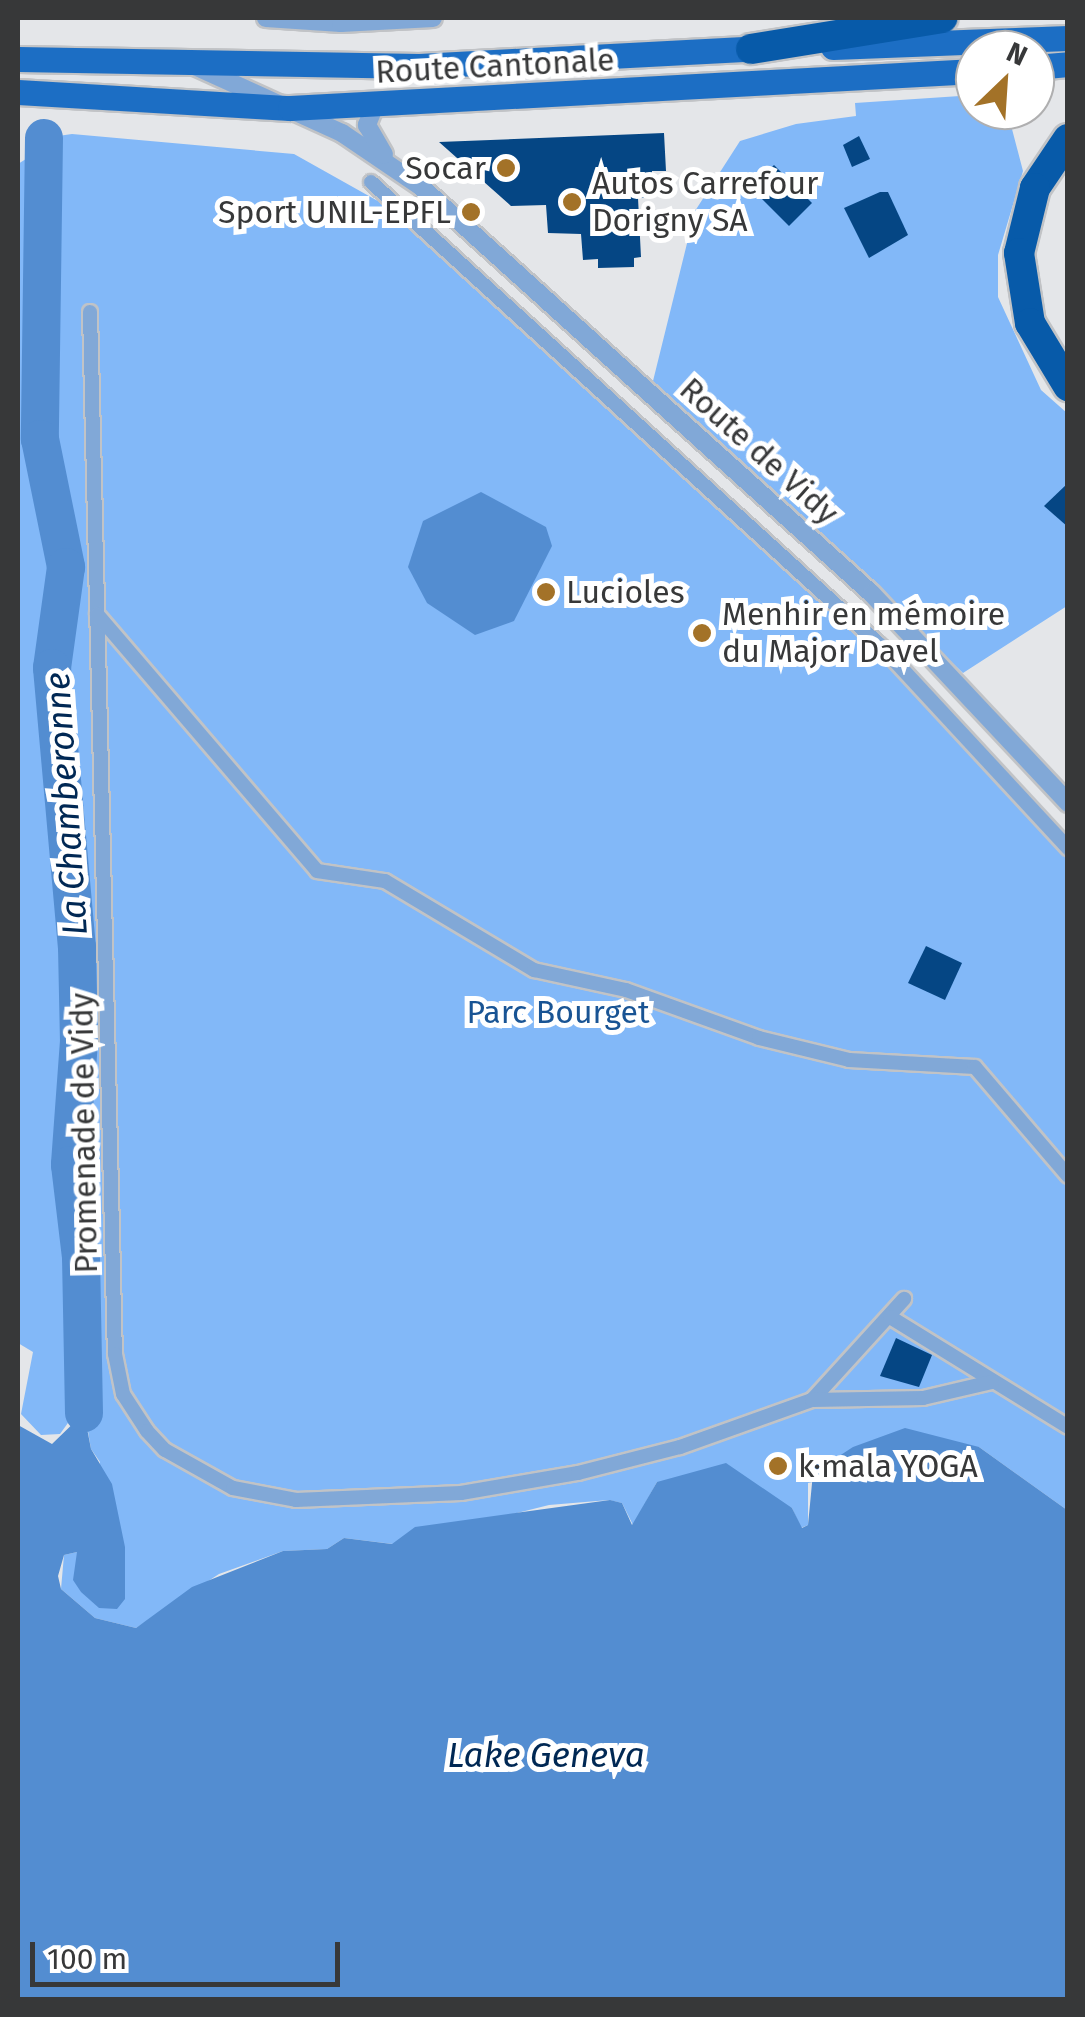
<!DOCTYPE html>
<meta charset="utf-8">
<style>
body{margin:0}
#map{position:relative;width:1085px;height:2017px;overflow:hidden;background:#e4e6e9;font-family:"Fira Sans",sans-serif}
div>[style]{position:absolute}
.green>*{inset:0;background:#82b8f8}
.water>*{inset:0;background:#538dd1}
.river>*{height:38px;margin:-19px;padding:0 19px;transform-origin:19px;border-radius:19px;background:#538dd1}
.building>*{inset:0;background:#054684}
.roads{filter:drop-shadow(2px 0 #c1c3c6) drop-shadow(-2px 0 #c1c3c6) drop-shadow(0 2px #c1c3c6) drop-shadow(0 -2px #c1c3c6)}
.pedestrian>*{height:14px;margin:-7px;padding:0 7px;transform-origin:7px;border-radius:7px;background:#81a8d7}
.minor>*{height:18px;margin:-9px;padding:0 9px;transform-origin:9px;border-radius:9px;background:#81a8d7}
.primary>*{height:25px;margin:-12.5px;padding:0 12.5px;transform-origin:12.5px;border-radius:12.5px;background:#1c6ec4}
.motorway>*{height:30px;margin:-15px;padding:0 15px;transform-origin:15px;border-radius:15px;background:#075aa9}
.dots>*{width:28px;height:28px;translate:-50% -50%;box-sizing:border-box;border:5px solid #fff;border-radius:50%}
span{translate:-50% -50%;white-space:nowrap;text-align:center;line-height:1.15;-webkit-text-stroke:10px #fff;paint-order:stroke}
.street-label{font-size:32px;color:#373839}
.poi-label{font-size:32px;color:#373839}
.right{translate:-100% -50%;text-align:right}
.left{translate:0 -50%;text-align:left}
.park-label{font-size:32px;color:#195494}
.water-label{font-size:35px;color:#002854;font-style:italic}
.frame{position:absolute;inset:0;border:20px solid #373839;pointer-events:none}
.north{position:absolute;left:955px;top:30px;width:100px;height:100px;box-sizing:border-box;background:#fff;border:2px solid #afafb0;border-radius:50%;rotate:25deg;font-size:28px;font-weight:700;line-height:40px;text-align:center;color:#373839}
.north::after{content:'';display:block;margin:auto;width:35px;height:45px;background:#a37228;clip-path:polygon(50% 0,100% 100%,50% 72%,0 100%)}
.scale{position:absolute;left:30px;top:1942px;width:310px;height:45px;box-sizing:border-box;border:5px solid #373839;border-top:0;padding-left:12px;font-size:30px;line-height:35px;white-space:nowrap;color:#373839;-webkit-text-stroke:8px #fff;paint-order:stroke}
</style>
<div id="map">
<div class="green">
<i style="clip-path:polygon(975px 95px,975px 110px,1007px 110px,1023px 171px,998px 255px,998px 297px,1041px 390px,1067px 413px,1067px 606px,963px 673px,653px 381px,695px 211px,740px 141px,796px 124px,856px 116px,855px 103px)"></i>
<i style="clip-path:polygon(72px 134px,294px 154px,401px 214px,853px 627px,1067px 858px,1067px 1510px,979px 1447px,808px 1483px,808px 1525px,801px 1528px,792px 1508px,657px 1482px,633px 1525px,622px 1503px,609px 1500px,549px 1505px,393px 1544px,344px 1538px,327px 1549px,283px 1551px,219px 1574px,136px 1628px,95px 1618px,61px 1589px,64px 1555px,77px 1552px,81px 1592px,100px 1462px,91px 1449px,83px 1402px,60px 1434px,41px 1435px,21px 1414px,33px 1352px,18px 1343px,18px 164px,45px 147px,44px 138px)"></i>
</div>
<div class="water">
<i style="clip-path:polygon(481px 492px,546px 527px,552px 546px,514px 621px,475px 635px,427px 603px,408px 567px,423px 521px)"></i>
<i style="clip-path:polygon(84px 1413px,91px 1449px,112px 1484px,125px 1547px,125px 1599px,117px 1609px,99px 1608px,81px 1592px,73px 1580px,77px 1552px,64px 1555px,58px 1576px,61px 1589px,95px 1618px,136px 1628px,192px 1587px,283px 1551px,327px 1549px,344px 1538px,392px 1544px,415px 1527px,610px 1500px,622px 1503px,632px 1525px,657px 1482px,726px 1463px,792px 1508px,802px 1528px,808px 1525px,813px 1473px,853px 1447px,905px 1428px,979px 1447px,1067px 1510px,1067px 1999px,18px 1999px,18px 1425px,52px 1444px)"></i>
</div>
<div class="river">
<i style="left:44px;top:138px;width:301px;rotate:90.8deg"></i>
<i style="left:40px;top:439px;width:131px;rotate:78.5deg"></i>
<i style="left:66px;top:567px;width:102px;rotate:97.9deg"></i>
<i style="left:52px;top:668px;width:280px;rotate:84.9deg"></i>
<i style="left:77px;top:947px;width:94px;rotate:88.8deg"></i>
<i style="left:79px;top:1041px;width:124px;rotate:94.2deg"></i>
<i style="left:70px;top:1165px;width:93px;rotate:83.2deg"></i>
<i style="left:81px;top:1257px;width:156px;rotate:88.9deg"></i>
</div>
<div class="building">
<i style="clip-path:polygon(664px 133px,666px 171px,652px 171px,653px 198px,638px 198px,641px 257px,634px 258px,634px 267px,598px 268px,598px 259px,583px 260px,581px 234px,548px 233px,546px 205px,511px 206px,439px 142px)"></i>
<i style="clip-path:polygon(859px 136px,870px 159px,852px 167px,843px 145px)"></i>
<i style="clip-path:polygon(774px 165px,812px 203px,789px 226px,751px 188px)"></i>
<i style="clip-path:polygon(880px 192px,888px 192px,908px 235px,869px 258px,844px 208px)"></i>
<i style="clip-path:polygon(1068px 483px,1068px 527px,1044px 506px)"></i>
<i style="clip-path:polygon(926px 946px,962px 963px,945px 1000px,908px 983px)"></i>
<i style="clip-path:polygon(896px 1338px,932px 1355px,919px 1387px,880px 1376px)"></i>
</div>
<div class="roads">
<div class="pedestrian">
<i style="left:371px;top:182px;width:688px;rotate:42.29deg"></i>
<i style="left:880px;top:645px;width:277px;rotate:47.2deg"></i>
<i style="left:90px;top:312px;width:1042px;rotate:88.63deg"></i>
<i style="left:115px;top:1354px;width:41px;rotate:78.7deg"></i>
<i style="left:123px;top:1394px;width:44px;rotate:57deg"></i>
<i style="left:147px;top:1431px;width:26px;rotate:47deg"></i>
<i style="left:165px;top:1450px;width:78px;rotate:29.2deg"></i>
<i style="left:233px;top:1488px;width:64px;rotate:10.8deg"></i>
<i style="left:296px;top:1500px;width:165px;rotate:-2.4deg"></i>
<i style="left:461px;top:1493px;width:119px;rotate:-9.7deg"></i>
<i style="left:578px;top:1473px;width:105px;rotate:-14.3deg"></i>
<i style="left:680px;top:1447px;width:140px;rotate:-19.6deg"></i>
<i style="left:812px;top:1400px;width:137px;rotate:-47.7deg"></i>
<i style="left:97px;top:614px;width:338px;rotate:49.4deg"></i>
<i style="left:317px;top:871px;width:69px;rotate:8.4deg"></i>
<i style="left:385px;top:881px;width:174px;rotate:30.9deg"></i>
<i style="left:534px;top:970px;width:94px;rotate:12.3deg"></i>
<i style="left:626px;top:990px;width:141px;rotate:19.8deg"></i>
<i style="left:759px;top:1038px;width:93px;rotate:13.7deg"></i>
<i style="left:849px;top:1060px;width:126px;rotate:3.2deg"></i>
<i style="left:975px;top:1067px;width:143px;rotate:49.5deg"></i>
<i style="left:890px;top:1317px;width:209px;rotate:31.7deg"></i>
<i style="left:812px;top:1400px;width:111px;rotate:-1deg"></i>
<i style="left:923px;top:1398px;width:71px;rotate:-13.1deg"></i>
</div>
<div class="minor">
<i style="left:266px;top:18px;width:75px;rotate:3.8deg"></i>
<i style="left:341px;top:23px;width:92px;rotate:-3.1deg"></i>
<i style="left:197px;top:67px;width:159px;rotate:24.5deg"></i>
<i style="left:342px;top:133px;width:94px;rotate:34.2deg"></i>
<i style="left:420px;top:186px;width:609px;rotate:42.07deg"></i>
<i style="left:872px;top:594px;width:287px;rotate:46.8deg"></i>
<i style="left:375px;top:105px;width:22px;rotate:112deg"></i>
<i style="left:367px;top:125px;width:34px;rotate:60deg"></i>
</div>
<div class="primary">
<i style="left:833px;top:47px;width:235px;rotate:-2.2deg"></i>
<i style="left:18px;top:59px;width:401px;rotate:1deg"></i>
<i style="left:419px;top:66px;width:349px;rotate:-3deg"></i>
<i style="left:1035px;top:67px;width:33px;rotate:-5deg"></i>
<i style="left:18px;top:92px;width:272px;rotate:3.4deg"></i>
<i style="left:290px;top:108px;width:686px;rotate:-3.09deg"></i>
</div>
<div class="motorway">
<i style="left:751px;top:49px;width:194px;rotate:-9.2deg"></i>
<i style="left:1068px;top:139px;width:59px;rotate:124deg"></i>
<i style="left:1035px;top:188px;width:67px;rotate:103.8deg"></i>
<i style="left:1019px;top:253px;width:71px;rotate:81.1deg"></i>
<i style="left:1030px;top:323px;width:74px;rotate:58.9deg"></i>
</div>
</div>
<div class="dots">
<i style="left:506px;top:168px;background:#a37228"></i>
<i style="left:572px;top:202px;background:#a37228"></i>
<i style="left:471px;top:212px;background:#a37228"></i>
<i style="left:546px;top:592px;background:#a37228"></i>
<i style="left:702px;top:633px;background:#a37228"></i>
<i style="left:778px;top:1466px;background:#a37228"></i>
</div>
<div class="street-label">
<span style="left:495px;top:66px;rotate:-3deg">Route Cantonale</span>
<span style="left:759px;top:451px;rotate:42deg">Route de Vidy</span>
<span style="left:84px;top:1133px;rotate:-91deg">Promenade de Vidy</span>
</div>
<div class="poi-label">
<span class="right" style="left:486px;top:168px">Socar</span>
<span class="left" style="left:592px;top:202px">Autos Carrefour<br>Dorigny SA</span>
<span class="right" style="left:451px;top:212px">Sport UNIL-EPFL</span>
<span class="left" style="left:566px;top:592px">Lucioles</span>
<span class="left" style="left:722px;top:633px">Menhir en mémoire<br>du Major Davel</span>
<span class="left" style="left:798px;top:1466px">k·mala YOGA</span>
</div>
<div class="park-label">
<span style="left:558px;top:1012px">Parc Bourget</span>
</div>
<div class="water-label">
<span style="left:66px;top:804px;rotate:-94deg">La Chamberonne</span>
<span style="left:546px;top:1755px">Lake Geneva</span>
</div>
<div class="frame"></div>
<div class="north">N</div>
<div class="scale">100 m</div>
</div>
